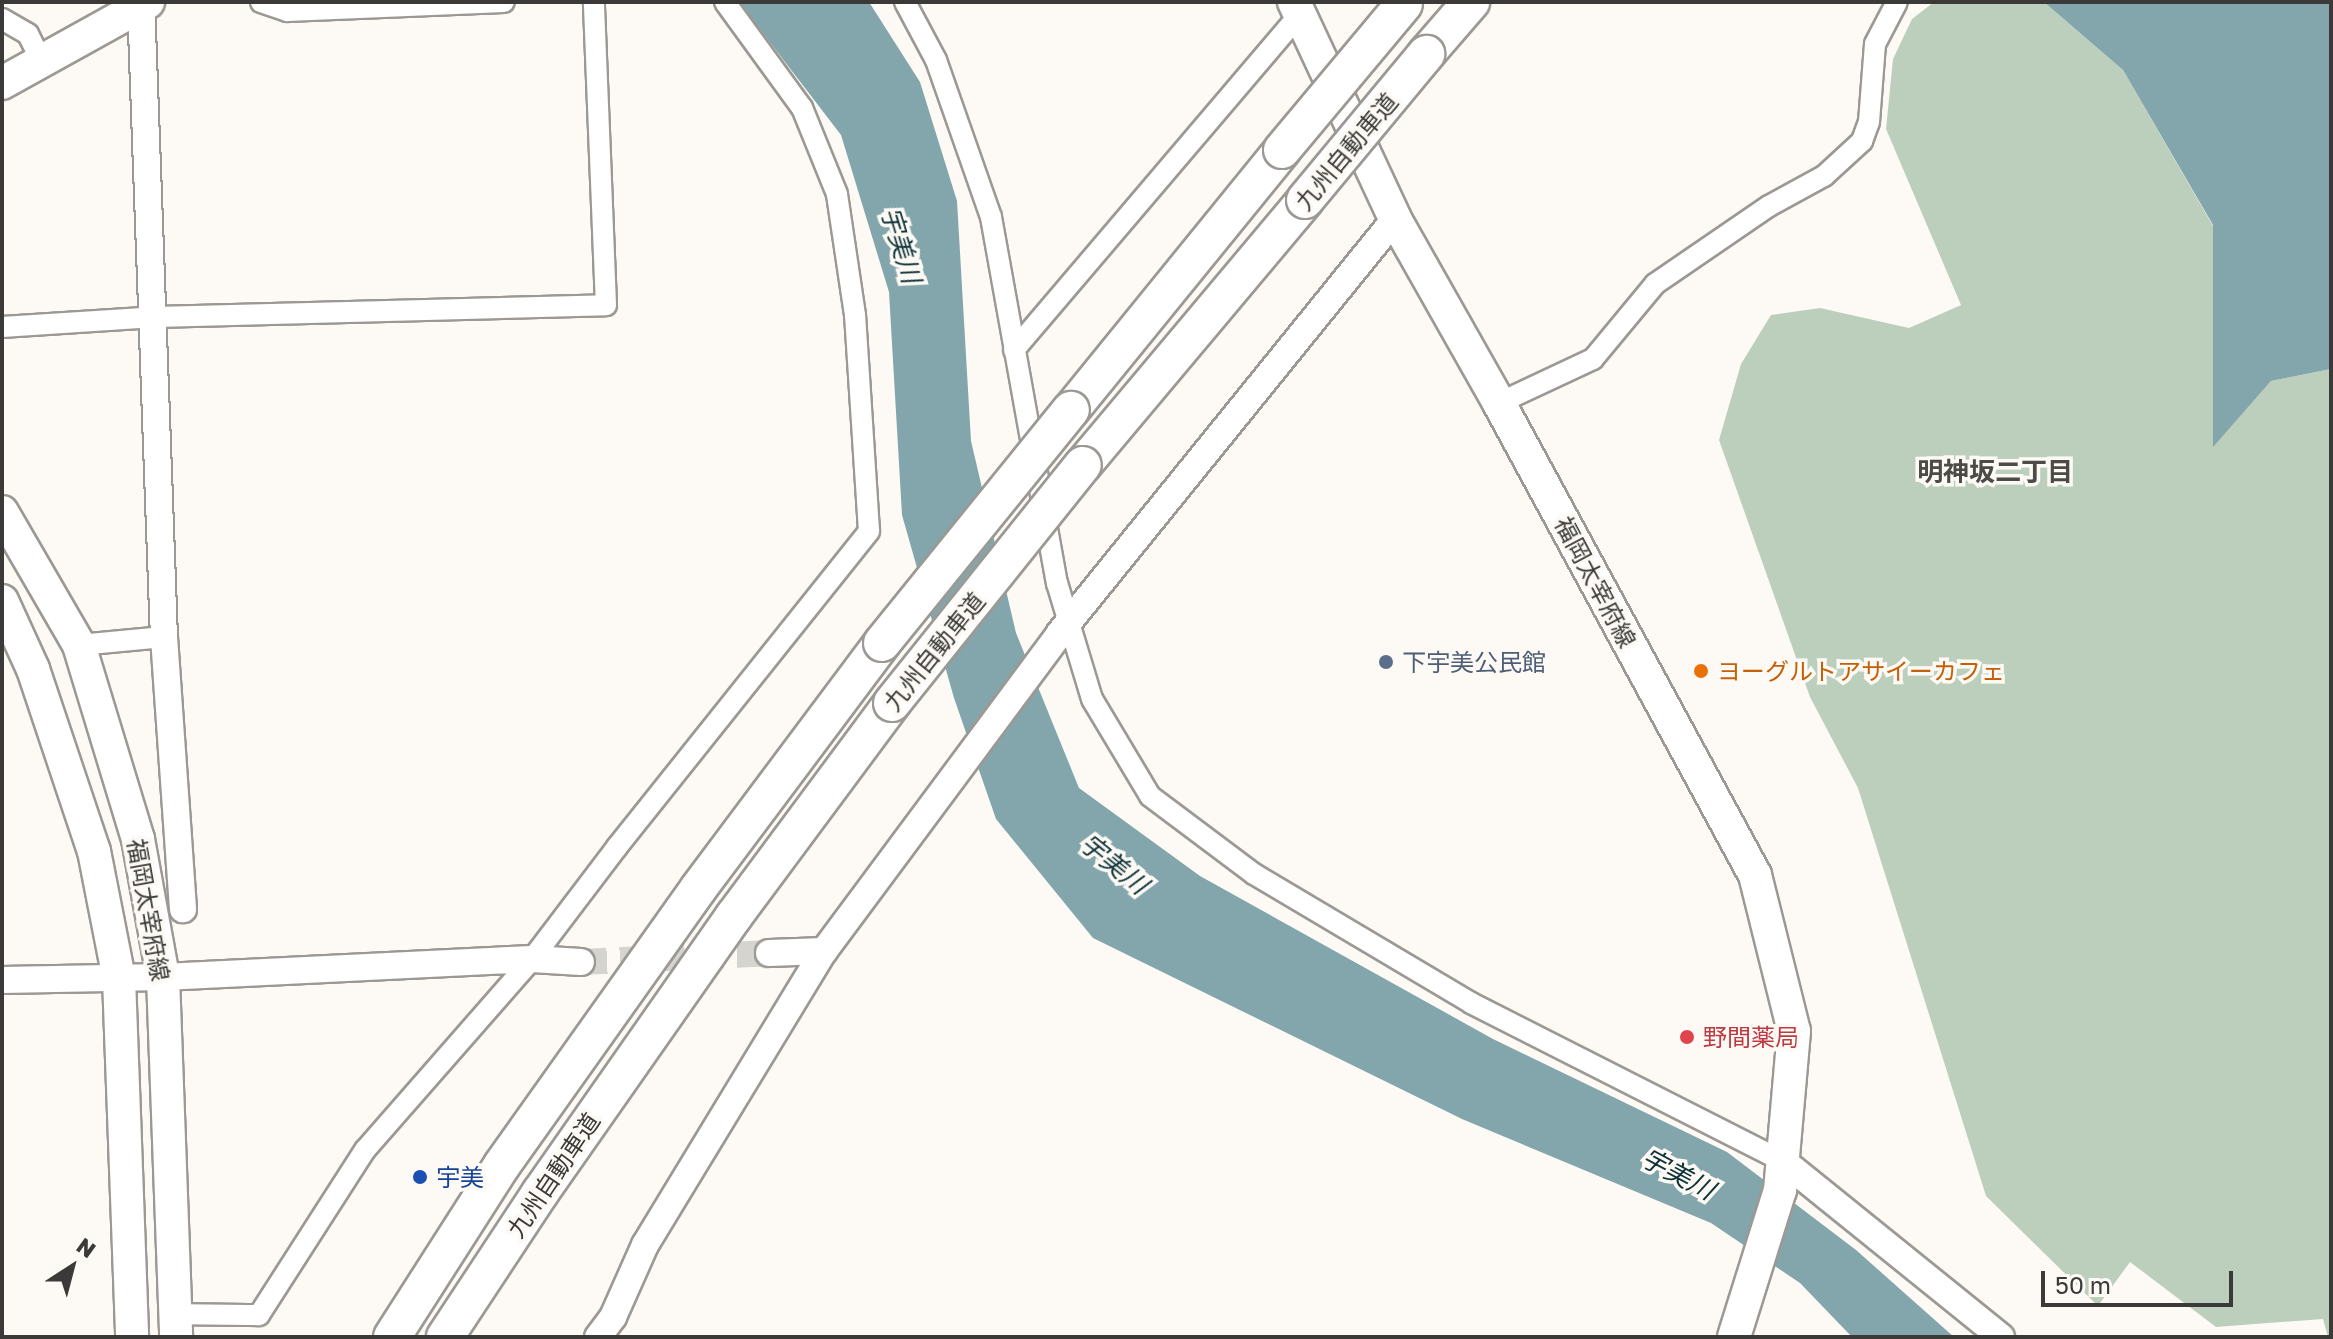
<!DOCTYPE html>
<meta charset="utf-8">
<style>
body{margin:0}
#map{position:relative;width:2333px;height:1339px;overflow:hidden;background:#fdfaf5;font-family:"Golos Text","Noto Sans JP",sans-serif}
div>[style]{position:absolute}
.green>*{inset:0;background:#bccfbd}
.water>*{inset:0;background:#82a6ab}
.tertiary-tunnel>*{height:26px;margin-top:-13px;transform-origin:0;background:repeating-linear-gradient(90deg,#d6d4cf 0 26px,transparent 0 39px)}
.roads{filter:drop-shadow(2px 0 #9c9994) drop-shadow(-2px 0 #9c9994) drop-shadow(0 2px #9c9994) drop-shadow(0 -2px #9c9994)}
.minor>*{height:20px;margin:-10px;padding:0 10px;transform-origin:10px;border-radius:10px;background:#fff}
.tertiary>*{height:26px;margin:-13px;padding:0 13px;transform-origin:13px;border-radius:13px;background:#fff}
.primary>*{height:32px;margin:-16px;padding:0 16px;transform-origin:16px;border-radius:16px;background:#fff}
.motorway>*{height:36px;margin:-18px;padding:0 18px;transform-origin:18px;border-radius:18px;background:#fff}
.bridges{filter:drop-shadow(2px 0 #9c9994) drop-shadow(-2px 0 #9c9994) drop-shadow(0 2px #9c9994) drop-shadow(0 -2px #9c9994)}
.motorway-bridge>*{height:36px;margin:-18px;padding:0 18px;transform-origin:18px;border-radius:18px;background:#fff}
.dots>*{width:22px;height:22px;translate:-50% -50%;box-sizing:border-box;border:4px solid #fdfaf5;border-radius:50%}
span{translate:-50% -50%;white-space:nowrap;text-align:center;line-height:1.15;-webkit-text-stroke:7px #fdfaf5;paint-order:stroke}
.street-label{font-size:24px;color:#3b3a38}
.service-label{font-size:24px;color:#4e5e75}
.left{translate:0 -50%;text-align:left}
.food-label{font-size:24px;color:#c56008}
.health-label{font-size:24px;color:#be3a42}
.transit-label{font-size:24px;color:#164399}
.water-label{font-size:26px;color:#0e3338;font-style:italic}
.neighbourhood-label{font-size:26px;color:#4d4b46;font-weight:700}
.frame{position:absolute;inset:0;border:4px solid #3b3a38;pointer-events:none}
.north{position:absolute;left:32px;top:1227px;width:80px;height:80px;-webkit-text-stroke:6px #fdfaf5;paint-order:stroke;rotate:36deg;font-size:22px;font-weight:700;line-height:32px;text-align:center;color:#3b3a38}
.north::after{content:'';display:block;margin:auto;width:28px;height:36px;background:#3b3a38;clip-path:polygon(50% 0,100% 100%,50% 72%,0 100%)}
.scale{position:absolute;left:2041px;top:1271px;width:192px;height:36px;box-sizing:border-box;border:4px solid #3b3a38;border-top:0;padding-left:10px;font-size:24px;line-height:28px;white-space:nowrap;color:#3b3a38;-webkit-text-stroke:6px #fdfaf5;paint-order:stroke}
</style>
<div id="map">
<div class="green">
<i style="clip-path:polygon(1934px 2px,2044px 2px,2123px 70px,2213px 226px,2213px 446px,2271px 381px,2331px 369px,2331px 1337px,2328px 1337px,2323px 1319px,2216px 1327px,2130px 1262px,2098px 1306px,1986px 1196px,1858px 788px,1810px 697px,1719px 440px,1741px 364px,1771px 315px,1820px 308px,1909px 328px,1961px 305px,1886px 129px,1893px 59px,1912px 19px)"></i>
</div>
<div class="water">
<i style="clip-path:polygon(739px 2px,869px 2px,920px 82px,957px 201px,971px 441px,1016px 633px,1079px 788px,1200px 876px,1493px 1039px,1727px 1152px,1856px 1250px,1954px 1337px,1852px 1337px,1800px 1283px,1711px 1223px,1462px 1119px,1093px 938px,996px 819px,954px 698px,902px 515px,889px 292px,841px 135px)"></i>
<i style="clip-path:polygon(2044px 2px,2331px 2px,2331px 369px,2271px 381px,2213px 447px,2213px 225px,2123px 70px)"></i>
</div>
<div class="tertiary-tunnel">
<i style="left:581px;top:962px;width:188px;rotate:-2.7deg"></i>
</div>
<div class="roads">
<div class="minor">
<i style="left:261px;top:2px;width:28px;rotate:19deg"></i>
<i style="left:287px;top:11px;width:217px;rotate:-2.4deg"></i>
<i style="left:905px;top:2px;width:66px;rotate:61.9deg"></i>
<i style="left:936px;top:60px;width:166px;rotate:70.7deg"></i>
<i style="left:991px;top:217px;width:372px;rotate:79.8deg"></i>
<i style="left:1057px;top:583px;width:121px;rotate:73.2deg"></i>
<i style="left:1092px;top:699px;width:113px;rotate:59.1deg"></i>
<i style="left:1150px;top:796px;width:130px;rotate:36.9deg"></i>
<i style="left:1254px;top:874px;width:252px;rotate:30.7deg"></i>
<i style="left:1471px;top:1003px;width:350px;rotate:26.9deg"></i>
<i style="left:2px;top:19px;width:30px;rotate:30deg"></i>
<i style="left:28px;top:34px;width:30px;rotate:64deg"></i>
<i style="left:2px;top:327px;width:153px;rotate:-3.7deg"></i>
<i style="left:155px;top:317px;width:451px;rotate:-1.5deg"></i>
<i style="left:606px;top:305px;width:303px;rotate:-92.3deg"></i>
<i style="left:1014px;top:350px;width:441px;rotate:-49.6deg"></i>
<i style="left:1499px;top:403px;width:104px;rotate:-25.1deg"></i>
<i style="left:1593px;top:359px;width:97px;rotate:-50.4deg"></i>
<i style="left:1655px;top:284px;width:138px;rotate:-34.4deg"></i>
<i style="left:1769px;top:206px;width:63px;rotate:-28.6deg"></i>
<i style="left:1824px;top:176px;width:52px;rotate:-42.6deg"></i>
<i style="left:1862px;top:141px;width:20px;rotate:-70deg"></i>
<i style="left:1869px;top:122px;width:78px;rotate:-85.6deg"></i>
<i style="left:1875px;top:44px;width:47px;rotate:-62.4deg"></i>
<i style="left:79px;top:645px;width:85px;rotate:-5.4deg"></i>
<i style="left:175px;top:1314px;width:84px;rotate:0.7deg"></i>
<i style="left:259px;top:1315px;width:196px;rotate:-57.3deg"></i>
<i style="left:365px;top:1150px;width:254px;rotate:-48.8deg"></i>
<i style="left:532px;top:959px;width:141px;rotate:-52.8deg"></i>
<i style="left:617px;top:847px;width:404px;rotate:-51.4deg"></i>
<i style="left:869px;top:531px;width:216px;rotate:-93.7deg"></i>
<i style="left:855px;top:315px;width:122px;rotate:-98.5deg"></i>
<i style="left:837px;top:194px;width:93px;rotate:-112.1deg"></i>
<i style="left:802px;top:108px;width:131px;rotate:-126deg"></i>
</div>
<div class="tertiary">
<i style="left:141px;top:2px;width:635px;rotate:87.93deg"></i>
<i style="left:164px;top:637px;width:273px;rotate:86deg"></i>
<i style="left:769px;top:953px;width:55px;rotate:-2.1deg"></i>
<i style="left:2px;top:980px;width:161px;rotate:-1.1deg"></i>
<i style="left:163px;top:977px;width:369px;rotate:-2.8deg"></i>
<i style="left:532px;top:959px;width:49px;rotate:3.5deg"></i>
<i style="left:1783px;top:1161px;width:280px;rotate:38.9deg"></i>
<i style="left:598px;top:1337px;width:25px;rotate:-53deg"></i>
<i style="left:613px;top:1317px;width:79px;rotate:-66deg"></i>
<i style="left:645px;top:1245px;width:344px;rotate:-58.7deg"></i>
<i style="left:824px;top:951px;width:395px;rotate:-53.4deg"></i>
<i style="left:1059px;top:634px;width:534px;rotate:-51.01deg"></i>
</div>
<div class="primary">
<i style="left:1294px;top:2px;width:239px;rotate:65deg"></i>
<i style="left:1395px;top:219px;width:211px;rotate:60.5deg"></i>
<i style="left:1499px;top:403px;width:537px;rotate:61.53deg"></i>
<i style="left:1755px;top:875px;width:161px;rotate:76deg"></i>
<i style="left:1794px;top:1031px;width:160px;rotate:95deg"></i>
<i style="left:1780px;top:1190px;width:154px;rotate:107.4deg"></i>
<i style="left:2px;top:83px;width:167px;rotate:-29deg"></i>
<i style="left:2px;top:512px;width:154px;rotate:59.9deg"></i>
<i style="left:79px;top:645px;width:203px;rotate:73.1deg"></i>
<i style="left:138px;top:839px;width:140px;rotate:79.7deg"></i>
<i style="left:163px;top:977px;width:360px;rotate:87.9deg"></i>
<i style="left:2px;top:601px;width:75px;rotate:65.5deg"></i>
<i style="left:33px;top:669px;width:192px;rotate:71.5deg"></i>
<i style="left:94px;top:851px;width:129px;rotate:78.9deg"></i>
<i style="left:119px;top:978px;width:359px;rotate:87.9deg"></i>
</div>
<div class="motorway">
<i style="left:1426px;top:54px;width:69px;rotate:-49.1deg"></i>
<i style="left:1071px;top:410px;width:335px;rotate:-50.9deg"></i>
<i style="left:1083px;top:465px;width:346px;rotate:-50deg"></i>
<i style="left:392px;top:1337px;width:204px;rotate:-57.4deg"></i>
<i style="left:502px;top:1165px;width:339px;rotate:-54.6deg"></i>
<i style="left:698px;top:889px;width:307px;rotate:-53.2deg"></i>
<i style="left:445px;top:1337px;width:173px;rotate:-56.6deg"></i>
<i style="left:540px;top:1193px;width:338px;rotate:-55deg"></i>
<i style="left:734px;top:916px;width:265px;rotate:-53.4deg"></i>
</div>
</div>
<div class="bridges">
<div class="motorway-bridge">
<i style="left:1282px;top:150px;width:190px;rotate:-50.1deg"></i>
<i style="left:1305px;top:200px;width:190px;rotate:-50.3deg"></i>
<i style="left:882px;top:643px;width:300px;rotate:-51deg"></i>
<i style="left:892px;top:703px;width:305px;rotate:-51.3deg"></i>
</div>
</div>
<div class="dots">
<i style="left:1386px;top:662px;background:#5c6f8a"></i>
<i style="left:1701px;top:671px;background:#e8710a"></i>
<i style="left:1687px;top:1037px;background:#e0444e"></i>
<i style="left:420px;top:1177px;background:#1a4fb4"></i>
</div>
<div class="street-label">
<span style="left:1346px;top:151px;rotate:-50deg">九州自動車道</span>
<span style="left:1596px;top:582px;rotate:62deg">福岡太宰府線</span>
<span style="left:934px;top:651px;rotate:-51deg">九州自動車道</span>
<span style="left:149px;top:910px;rotate:80deg">福岡太宰府線</span>
<span style="left:553px;top:1175px;rotate:-56deg">九州自動車道</span>
</div>
<div class="service-label">
<span class="left" style="left:1402px;top:662px">下宇美公民館</span>
</div>
<div class="food-label">
<span class="left" style="left:1717px;top:671px">ヨーグルトアサイーカフェ</span>
</div>
<div class="health-label">
<span class="left" style="left:1703px;top:1037px">野間薬局</span>
</div>
<div class="transit-label">
<span class="left" style="left:436px;top:1177px">宇美</span>
</div>
<div class="water-label">
<span style="left:901px;top:245px;rotate:73deg">宇美川</span>
<span style="left:1114px;top:864px;rotate:39deg">宇美川</span>
<span style="left:1678px;top:1174px;rotate:28deg">宇美川</span>
</div>
<div class="neighbourhood-label">
<span style="left:1995px;top:472px">明神坂二丁目</span>
</div>
<div class="frame"></div>
<div class="north">N</div>
<div class="scale">50 m</div>
</div>
